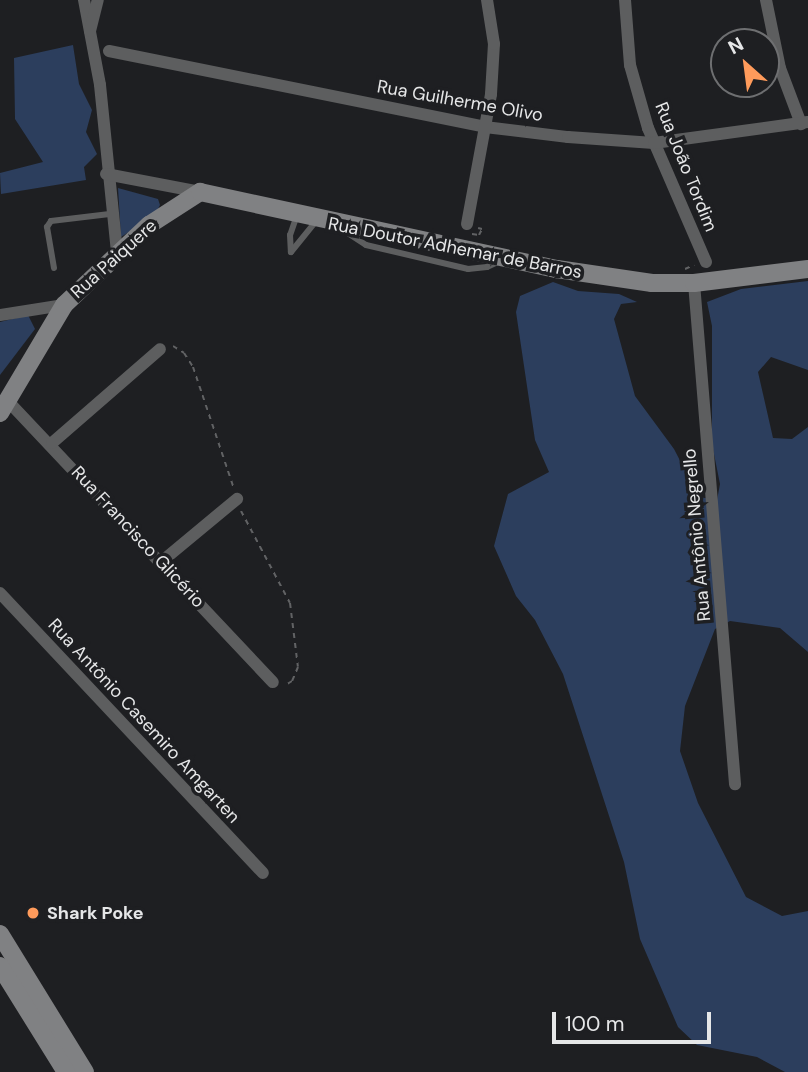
<!DOCTYPE html>
<meta charset="utf-8">
<style>
body{margin:0}
#map{position:relative;width:808px;height:1072px;overflow:hidden;background:#1e1f22;font-family:"DM Sans",sans-serif}
div>[style]{position:absolute}
.green>*{inset:0;background:#2c3e5d}
.path>*{height:2px;margin-top:-1px;transform-origin:0;background:repeating-linear-gradient(90deg,#616264 0 5px,transparent 0 10px)}
.lane>*{height:6px;margin:-3px;padding:0 3px;transform-origin:3px;border-radius:3px;background:#5d5e5f}
.street>*{height:12px;margin:-6px;padding:0 6px;transform-origin:6px;border-radius:6px;background:#5d5e5f}
.secondary>*{height:18px;margin:-9px;padding:0 9px;transform-origin:9px;border-radius:9px;background:#808183}
.dots>*{width:19px;height:19px;translate:-50% -50%;box-sizing:border-box;border:4px solid #1e1f22;border-radius:50%}
span{translate:-50% -50%;white-space:nowrap;text-align:center;line-height:1.15;-webkit-text-stroke:7px #1e1f22;paint-order:stroke}
.street-label{font-size:18px;color:#e6e7e8}
.poi-label{font-size:18px;color:#e6e7e8;font-weight:700}
.left{translate:0 -50%;text-align:left}
.north{position:absolute;left:710px;top:28px;width:70px;height:70px;box-sizing:border-box;background:#1e1f22;border:2px solid #6e6f71;border-radius:50%;rotate:332deg;font-size:19px;font-weight:700;line-height:28px;text-align:center;color:#e6e7e8}
.north::after{content:'';display:block;margin:auto;width:24px;height:32px;background:#ff9b5b;clip-path:polygon(50% 0,100% 100%,50% 72%,0 100%)}
.scale{position:absolute;left:552px;top:1012px;width:159px;height:32px;box-sizing:border-box;border:4px solid #e6e7e8;border-top:0;padding-left:9px;font-size:21px;line-height:24px;white-space:nowrap;color:#e6e7e8;-webkit-text-stroke:5px #1e1f22;paint-order:stroke}
</style>
<div id="map">
<div class="green">
<i style="clip-path:polygon(73px 45px,79px 84px,92px 110px,86px 132px,97px 154px,84px 167px,86px 180px,1px 194px,0 173px,43px 162px,15px 119px,14px 58px)"></i>
<i style="clip-path:polygon(118px 188px,158px 199px,160px 205px,155px 215px,121px 237px)"></i>
<i style="clip-path:polygon(808px 281px,808px 370px,771px 357px,758px 372px,773px 438px,792px 439px,808px 427px,808px 652px,780px 628px,730px 621px,715px 629px,685px 706px,680px 751px,698px 803px,746px 897px,782px 916px,808px 911px,808px 1072px,785px 1072px,757px 1057px,697px 1045px,678px 1027px,640px 939px,624px 862px,563px 674px,535px 620px,516px 596px,494px 546px,508px 494px,549px 472px,535px 440px,516px 312px,520px 296px,553px 282px,578px 291px,619px 294px,637px 302px,621px 304px,614px 319px,635px 396px,674px 449px,699px 497px,717px 500px,720px 484px,712px 444px,712px 326px,707px 302px,741px 289px)"></i>
<i style="clip-path:polygon(28px 315px,35px 329px,0 375px,0 322px)"></i>
</div>
<div class="path">
<i style="left:472px;top:234px;width:7px;rotate:8deg"></i>
<i style="left:479px;top:235px;width:7px;rotate:-63deg"></i>
<i style="left:482px;top:229px;width:4px;rotate:-166deg"></i>
<i style="left:685px;top:269px;width:10px;rotate:-24deg"></i>
<i style="left:173px;top:346px;width:13px;rotate:32deg"></i>
<i style="left:184px;top:353px;width:17px;rotate:57deg"></i>
<i style="left:193px;top:367px;width:129px;rotate:71.4deg"></i>
<i style="left:241px;top:511px;width:104px;rotate:62deg"></i>
<i style="left:290px;top:603px;width:64px;rotate:82.9deg"></i>
<i style="left:298px;top:667px;width:15px;rotate:113deg"></i>
<i style="left:292px;top:681px;width:9px;rotate:148deg"></i>
</div>
<div class="lane">
<i style="left:297px;top:215px;width:21px;rotate:109deg"></i>
<i style="left:290px;top:235px;width:17px;rotate:87deg"></i>
<i style="left:291px;top:252px;width:41px;rotate:-50.9deg"></i>
<i style="left:343px;top:230px;width:27px;rotate:33deg"></i>
<i style="left:366px;top:245px;width:105px;rotate:13.2deg"></i>
<i style="left:468px;top:269px;width:19px;rotate:-6deg"></i>
<i style="left:487px;top:267px;width:17px;rotate:-25deg"></i>
<i style="left:54px;top:268px;width:42px;rotate:-99.7deg"></i>
<i style="left:47px;top:227px;width:7px;rotate:-56deg"></i>
<i style="left:51px;top:221px;width:59px;rotate:-6.8deg"></i>
</div>
<div class="street">
<i style="left:84px;top:0;width:86px;rotate:79.3deg"></i>
<i style="left:100px;top:85px;width:169px;rotate:84.2deg"></i>
<i style="left:625px;top:0;width:65px;rotate:85.6deg"></i>
<i style="left:630px;top:65px;width:66px;rotate:74.1deg"></i>
<i style="left:648px;top:128px;width:146px;rotate:66.6deg"></i>
<i style="left:766px;top:0;width:69px;rotate:78.4deg"></i>
<i style="left:780px;top:68px;width:60px;rotate:69.4deg"></i>
<i style="left:90px;top:31px;width:32px;rotate:-76deg"></i>
<i style="left:109px;top:51px;width:384px;rotate:11.4deg"></i>
<i style="left:485px;top:127px;width:84px;rotate:6.9deg"></i>
<i style="left:568px;top:137px;width:86px;rotate:4deg"></i>
<i style="left:654px;top:143px;width:155px;rotate:-7.8deg"></i>
<i style="left:106px;top:174px;width:96px;rotate:10.8deg"></i>
<i style="left:467px;top:224px;width:132px;rotate:-79.5deg"></i>
<i style="left:491px;top:94px;width:50px;rotate:-86.6deg"></i>
<i style="left:494px;top:44px;width:45px;rotate:-99deg"></i>
<i style="left:694px;top:283px;width:503px;rotate:85.32deg"></i>
<i style="left:0;top:315px;width:65px;rotate:-8.9deg"></i>
<i style="left:6px;top:399px;width:389px;rotate:46.7deg"></i>
<i style="left:52px;top:443px;width:143px;rotate:-41deg"></i>
<i style="left:161px;top:562px;width:99px;rotate:-39.7deg"></i>
<i style="left:0;top:593px;width:384px;rotate:46.8deg"></i>
</div>
<div class="secondary">
<i style="left:0;top:413px;width:126px;rotate:-59.3deg"></i>
<i style="left:64px;top:305px;width:117px;rotate:-43.3deg"></i>
<i style="left:149px;top:225px;width:61px;rotate:-32.9deg"></i>
<i style="left:200px;top:192px;width:365px;rotate:12.2deg"></i>
<i style="left:557px;top:269px;width:96px;rotate:8.4deg"></i>
<i style="left:652px;top:283px;width:42px"></i>
<i style="left:694px;top:283px;width:115px;rotate:-7deg"></i>
<i style="left:0;top:934px;width:162px;rotate:58.4deg"></i>
<i style="left:0;top:966px;width:125px;rotate:58.1deg"></i>
</div>
<div class="dots">
<i style="left:33px;top:913px;background:#ff9b5b"></i>
</div>
<div class="street-label">
<span style="left:460px;top:101px;rotate:10deg">Rua Guilherme Olivo</span>
<span style="left:686px;top:167px;rotate:68deg">Rua João Tordim</span>
<span style="left:455px;top:248px;rotate:11deg">Rua Doutor Adhemar de Barros</span>
<span style="left:114px;top:259px;rotate:-42deg">Rua Paiquere</span>
<span style="left:697px;top:535px;rotate:-95deg">Rua Antônio Negrello</span>
<span style="left:138px;top:537px;rotate:47deg">Rua Francisco Glicério</span>
<span style="left:144px;top:721px;rotate:47deg">Rua Antônio Casemiro Amgarten</span>
</div>
<div class="poi-label">
<span class="left" style="left:47px;top:913px">Shark Poke</span>
</div>
<div class="north">N</div>
<div class="scale">100 m</div>
</div>
